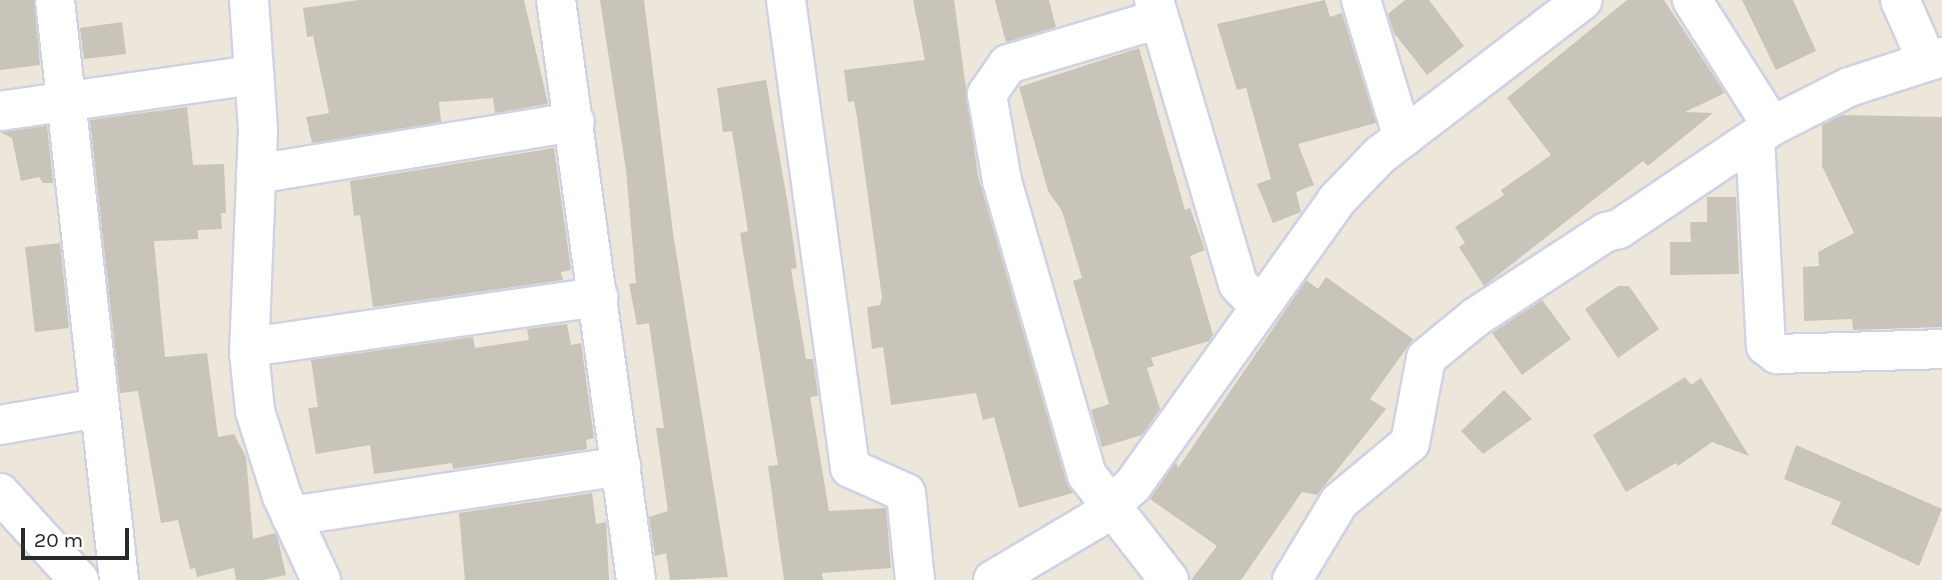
<!DOCTYPE html>
<style>
body{margin:0}
#map{position:relative;width:1942px;height:580px;overflow:hidden;background:#ede6da;font-family:Karla,sans-serif}
div>[style]{position:absolute}
.building>*{inset:0;background:#c8c4b9}
.roads{filter:drop-shadow(2px 0 #cfd2e4) drop-shadow(-2px 0 #cfd2e4) drop-shadow(0 2px #cfd2e4) drop-shadow(0 -2px #cfd2e4)}
.minor>*{height:38px;margin:-19px;padding:0 19px;transform-origin:19px;border-radius:19px;background:#fff}
span{translate:-50% -50%;white-space:nowrap;text-align:center;line-height:1.15;-webkit-text-stroke:6px #fff;paint-order:stroke}
.scale{position:absolute;left:21px;top:528px;width:108px;height:32px;box-sizing:border-box;border:4px solid #2a2a2a;border-top:0;padding-left:9px;font-size:21px;line-height:24px;white-space:nowrap;color:#2a2a2a;-webkit-text-stroke:5px #fff;paint-order:stroke}
</style>
<div id="map">
<div class="building">
<i style="clip-path:polygon(0 0,34px 0,40px 65px,0 70px)"></i>
<i style="clip-path:polygon(359px 0,524px 0,548px 104px,495px 113px,493px 98px,439px 102px,441px 122px,312px 143px,306px 117px,329px 113px,313px 36px,307px 37px,303px 8px)"></i>
<i style="clip-path:polygon(600px 0,644px 0,673px 233px,728px 577px,670px 580px,666px 553px,655px 556px,649px 517px,668px 511px,656px 428px,664px 428px,649px 323px,637px 325px,629px 284px,636px 283px,626px 170px)"></i>
<i style="clip-path:polygon(913px 0,954px 0,978px 176px,1066px 481px,1073px 493px,1019px 508px,994px 417px,983px 420px,976px 393px,891px 405px,883px 347px,872px 349px,867px 307px,880px 305px,882px 298px,857px 117px,854px 101px,848px 102px,844px 70px,925px 60px)"></i>
<i style="clip-path:polygon(995px 0,1049px 0,1056px 27px,1006px 42px)"></i>
<i style="clip-path:polygon(1325px 0,1330px 17px,1342px 13px,1376px 123px,1298px 144px,1314px 185px,1296px 192px,1301px 212px,1273px 223px,1257px 184px,1271px 179px,1246px 88px,1237px 90px,1217px 24px)"></i>
<i style="clip-path:polygon(1405px 0,1429px 0,1464px 46px,1427px 75px,1394px 33px,1388px 14px)"></i>
<i style="clip-path:polygon(1627px 0,1664px 0,1725px 93px,1685px 112px,1713px 113px,1648px 166px,1643px 161px,1484px 286px,1459px 247px,1465px 243px,1455px 227px,1504px 195px,1501px 190px,1551px 155px,1507px 98px)"></i>
<i style="clip-path:polygon(1742px 0,1793px 0,1816px 51px,1776px 70px)"></i>
<i style="clip-path:polygon(122px 22px,126px 54px,84px 59px,80px 28px)"></i>
<i style="clip-path:polygon(1139px 48px,1185px 210px,1190px 208px,1205px 250px,1190px 256px,1213px 335px,1209px 341px,1151px 358px,1154px 366px,1147px 368px,1160px 409px,1142px 435px,1102px 447px,1091px 410px,1109px 404px,1073px 281px,1082px 278px,1062px 211px,1048px 191px,1019px 87px)"></i>
<i style="clip-path:polygon(766px 80px,787px 199px,797px 268px,791px 269px,806px 359px,813px 359px,818px 396px,810px 397px,829px 511px,886px 508px,891px 568px,822px 573px,823px 580px,784px 580px,768px 466px,778px 465px,740px 233px,748px 231px,732px 131px,723px 132px,717px 88px)"></i>
<i style="clip-path:polygon(187px 107px,193px 165px,224px 164px,226px 213px,221px 213px,222px 229px,198px 230px,198px 239px,154px 241px,165px 357px,207px 353px,218px 437px,234px 434px,246px 457px,253px 539px,275px 533px,278px 539px,286px 575px,263px 580px,236px 580px,234px 568px,197px 577px,195px 568px,190px 569px,178px 520px,161px 523px,138px 391px,120px 393px,90px 120px)"></i>
<i style="clip-path:polygon(1842px 115px,1942px 117px,1942px 327px,1853px 330px,1852px 319px,1804px 321px,1803px 267px,1819px 266px,1818px 252px,1854px 233px,1822px 166px,1822px 125px)"></i>
<i style="clip-path:polygon(47px 126px,53px 183px,43px 183px,39px 177px,21px 181px,12px 138px,0 132px)"></i>
<i style="clip-path:polygon(554px 148px,571px 270px,561px 272px,563px 280px,373px 307px,360px 215px,354px 216px,350px 181px)"></i>
<i style="clip-path:polygon(1707px 197px,1736px 197px,1739px 274px,1670px 275px,1670px 242px,1691px 242px,1690px 222px,1707px 222px)"></i>
<i style="clip-path:polygon(60px 243px,69px 328px,35px 332px,25px 247px)"></i>
<i style="clip-path:polygon(1326px 277px,1413px 339px,1370px 399px,1386px 409px,1317px 495px,1302px 492px,1241px 580px,1191px 580px,1217px 546px,1150px 499px,1176px 462px,1178px 468px,1306px 280px,1318px 289px)"></i>
<i style="clip-path:polygon(1618px 286px,1629px 286px,1659px 329px,1618px 358px,1585px 309px)"></i>
<i style="clip-path:polygon(1542px 300px,1571px 339px,1522px 375px,1492px 333px)"></i>
<i style="clip-path:polygon(567px 324px,571px 345px,581px 343px,594px 438px,586px 440px,587px 449px,453px 469px,452px 463px,374px 474px,370px 445px,316px 454px,308px 408px,318px 407px,311px 360px,473px 337px,475px 348px,529px 340px,527px 329px)"></i>
<i style="clip-path:polygon(1685px 377px,1691px 385px,1701px 378px,1749px 456px,1712px 442px,1678px 466px,1676px 463px,1626px 492px,1593px 435px)"></i>
<i style="clip-path:polygon(1504px 390px,1532px 419px,1483px 454px,1461px 431px)"></i>
<i style="clip-path:polygon(1796px 445px,1942px 509px,1919px 566px,1831px 524px,1841px 502px,1784px 479px)"></i>
<i style="clip-path:polygon(592px 493px,596px 524px,606px 522px,609px 580px,465px 580px,459px 513px)"></i>
</div>
<div class="roads">
<div class="minor">
<i style="left:55px;top:0;width:584px;rotate:83.7deg"></i>
<i style="left:249px;top:0;width:130px;rotate:86deg"></i>
<i style="left:258px;top:130px;width:222px;rotate:92.3deg"></i>
<i style="left:249px;top:352px;width:59px;rotate:84.2deg"></i>
<i style="left:255px;top:411px;width:89px;rotate:72.4deg"></i>
<i style="left:282px;top:496px;width:93px;rotate:65.1deg"></i>
<i style="left:556px;top:0;width:585px;rotate:82.15deg"></i>
<i style="left:786px;top:0;width:472px;rotate:82.2deg"></i>
<i style="left:850px;top:468px;width:61px;rotate:24.1deg"></i>
<i style="left:906px;top:493px;width:87px;rotate:84.1deg"></i>
<i style="left:1154px;top:0;width:296px;rotate:73.5deg"></i>
<i style="left:1238px;top:284px;width:32px;rotate:46deg"></i>
<i style="left:1361px;top:0;width:144px;rotate:73.1deg"></i>
<i style="left:1692px;top:0;width:149px;rotate:57.6deg"></i>
<i style="left:1900px;top:0;width:67px;rotate:66.1deg"></i>
<i style="left:1159px;top:19px;width:158px;rotate:163.4deg"></i>
<i style="left:1008px;top:64px;width:37px;rotate:125deg"></i>
<i style="left:987px;top:94px;width:88px;rotate:80.2deg"></i>
<i style="left:1002px;top:181px;width:306px;rotate:73.9deg"></i>
<i style="left:1087px;top:475px;width:133px;rotate:52deg"></i>
<i style="left:0;top:111px;width:257px;rotate:-8.1deg"></i>
<i style="left:1755px;top:138px;width:208px;rotate:87deg"></i>
<i style="left:1766px;top:346px;width:14px;rotate:36deg"></i>
<i style="left:1777px;top:354px;width:165px;rotate:-1.7deg"></i>
<i style="left:256px;top:174px;width:323px;rotate:-9.3deg"></i>
<i style="left:250px;top:347px;width:352px;rotate:-8.2deg"></i>
<i style="left:0;top:425px;width:99px;rotate:-9.8deg"></i>
<i style="left:0;top:493px;width:118px;rotate:47.8deg"></i>
<i style="left:291px;top:516px;width:334px;rotate:-8.6deg"></i>
<i style="left:993px;top:580px;width:117px;rotate:-30.7deg"></i>
<i style="left:1094px;top:520px;width:52px;rotate:-41.9deg"></i>
<i style="left:1133px;top:485px;width:349px;rotate:-54.4deg"></i>
<i style="left:1336px;top:201px;width:64px;rotate:-46.3deg"></i>
<i style="left:1380px;top:155px;width:255px;rotate:-37.4deg"></i>
<i style="left:1292px;top:580px;width:91px;rotate:-58.9deg"></i>
<i style="left:1339px;top:502px;width:92px;rotate:-39.7deg"></i>
<i style="left:1410px;top:443px;width:86px;rotate:-79.3deg"></i>
<i style="left:1426px;top:358px;width:65px;rotate:-39.4deg"></i>
<i style="left:1476px;top:317px;width:155px;rotate:-33.2deg"></i>
<i style="left:1606px;top:232px;width:13px;rotate:-13deg"></i>
<i style="left:1619px;top:229px;width:184px;rotate:-33.9deg"></i>
<i style="left:1772px;top:126px;width:86px;rotate:-26.9deg"></i>
<i style="left:1849px;top:87px;width:98px;rotate:-17.9deg"></i>
</div>
</div>
<div class="scale">20 m</div>
</div>
